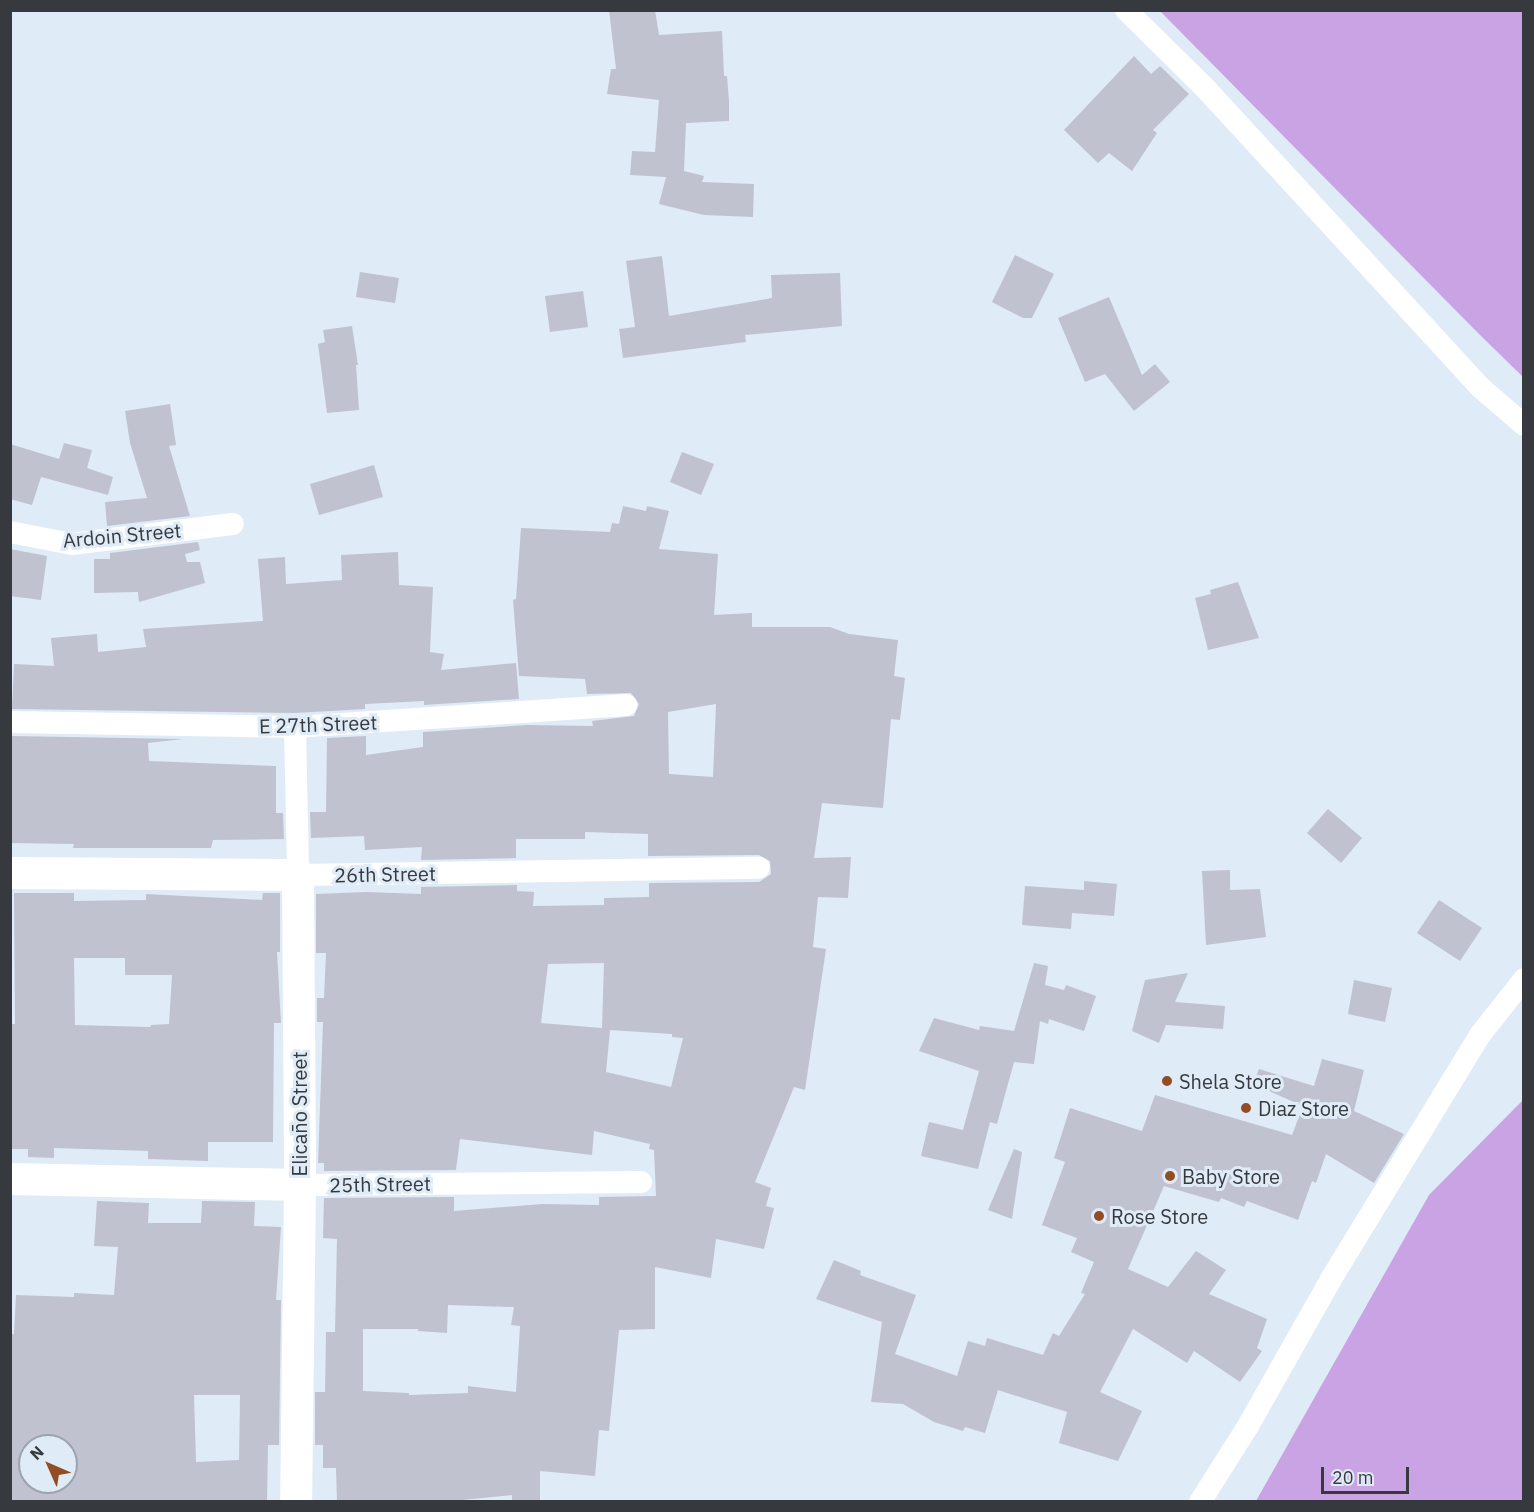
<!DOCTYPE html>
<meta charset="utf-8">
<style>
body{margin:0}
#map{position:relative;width:1534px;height:1512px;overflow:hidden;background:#dfebf6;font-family:"IBM Plex Sans",sans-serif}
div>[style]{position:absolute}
.forest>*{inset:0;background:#caa3e5}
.building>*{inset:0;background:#c0c2d0}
.street>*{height:22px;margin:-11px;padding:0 11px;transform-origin:11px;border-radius:11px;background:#fff}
.secondary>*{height:32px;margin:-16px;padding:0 16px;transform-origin:16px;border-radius:16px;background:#fff}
.dots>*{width:16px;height:16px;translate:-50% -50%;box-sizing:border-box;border:3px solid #dfebf6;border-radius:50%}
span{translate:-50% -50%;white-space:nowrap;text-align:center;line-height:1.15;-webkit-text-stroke:6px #dfebf6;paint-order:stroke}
.street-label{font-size:20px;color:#363a3f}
.poi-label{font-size:20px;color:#363a3f}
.left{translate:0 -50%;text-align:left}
.frame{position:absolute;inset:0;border:12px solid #363a3f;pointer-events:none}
.north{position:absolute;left:18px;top:1434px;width:60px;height:60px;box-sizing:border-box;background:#dfebf6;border:2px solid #9ba4ad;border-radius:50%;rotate:315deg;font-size:16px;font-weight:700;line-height:24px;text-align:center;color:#363a3f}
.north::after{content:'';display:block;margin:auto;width:21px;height:27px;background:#934d25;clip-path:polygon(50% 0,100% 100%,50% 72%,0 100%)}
.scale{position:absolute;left:1321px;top:1467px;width:88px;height:27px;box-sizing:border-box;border:3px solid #363a3f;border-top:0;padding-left:8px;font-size:18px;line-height:21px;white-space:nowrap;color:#363a3f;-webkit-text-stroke:4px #dfebf6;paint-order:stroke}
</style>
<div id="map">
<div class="forest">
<i style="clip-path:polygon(1160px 11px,1523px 11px,1523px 377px,1478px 333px)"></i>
<i style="clip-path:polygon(1523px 1100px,1523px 1501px,1256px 1501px,1429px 1195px)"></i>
</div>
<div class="building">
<i style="clip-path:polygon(609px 10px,655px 10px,659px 35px,722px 31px,724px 76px,727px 76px,729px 101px,729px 121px,686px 123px,684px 171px,704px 176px,702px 182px,754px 184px,753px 217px,704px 215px,659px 204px,666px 177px,630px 175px,632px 151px,655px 152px,659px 100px,607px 94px,611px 69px,616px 69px)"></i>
<i style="clip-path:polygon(1134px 56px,1151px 74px,1160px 66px,1189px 94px,1153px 130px,1157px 133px,1132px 171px,1109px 153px,1098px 163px,1064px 130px)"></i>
<i style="clip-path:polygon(1015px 255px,1054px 274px,1032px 318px,1023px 318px,992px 302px)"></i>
<i style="clip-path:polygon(662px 256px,669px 316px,772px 298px,771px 275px,840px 273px,842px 326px,745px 335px,746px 342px,623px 358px,619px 329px,635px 327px,626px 261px)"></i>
<i style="clip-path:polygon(360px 272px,399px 278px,395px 303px,356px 297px)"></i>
<i style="clip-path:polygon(583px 291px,588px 327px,550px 332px,545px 296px)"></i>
<i style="clip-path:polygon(1109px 297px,1142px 375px,1155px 364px,1170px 382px,1134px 411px,1105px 374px,1085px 382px,1058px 318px)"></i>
<i style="clip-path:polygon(352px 326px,358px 365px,356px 365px,359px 410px,327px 413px,318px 344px,325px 342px,323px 330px)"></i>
<i style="clip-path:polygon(170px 404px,176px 445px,169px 446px,190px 516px,107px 526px,105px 502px,147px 498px,130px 443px,125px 411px)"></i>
<i style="clip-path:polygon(64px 443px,92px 450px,87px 468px,113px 477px,108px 495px,41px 477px,32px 505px,10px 499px,10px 444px,59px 459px)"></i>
<i style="clip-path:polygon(682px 452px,714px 464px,701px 495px,670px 482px)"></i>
<i style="clip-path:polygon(374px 465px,383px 497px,319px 515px,310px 484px)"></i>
<i style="clip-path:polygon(evenodd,623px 506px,646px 511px,647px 506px,669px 511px,659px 549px,718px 554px,714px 615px,752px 613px,752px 627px,830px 627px,849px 634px,898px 640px,894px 676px,905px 678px,900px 720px,891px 719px,883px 808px,822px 803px,814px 858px,851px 857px,848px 898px,818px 897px,813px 947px,826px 949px,805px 1090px,794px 1087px,755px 1182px,771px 1188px,766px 1206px,774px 1208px,764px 1249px,716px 1239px,711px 1278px,655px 1267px,655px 1329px,619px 1330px,609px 1431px,599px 1430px,595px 1476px,540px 1471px,540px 1502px,512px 1502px,512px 1495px,442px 1502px,337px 1502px,336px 1468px,323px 1468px,323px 1445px,315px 1445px,315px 1392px,325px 1392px,326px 1332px,335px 1332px,337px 1239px,323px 1238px,324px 1198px,454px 1197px,454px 1211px,542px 1204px,599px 1205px,599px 1197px,656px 1196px,654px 1150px,649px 1149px,650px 1144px,594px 1131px,592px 1155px,460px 1139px,456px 1170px,324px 1171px,324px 1163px,318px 1163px,323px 1022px,317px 1022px,317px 998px,324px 998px,326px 953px,316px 953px,316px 894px,366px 892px,421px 894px,421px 887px,517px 885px,517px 891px,534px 892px,533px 906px,604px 905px,604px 898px,649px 897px,649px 883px,759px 882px,771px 874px,770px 861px,759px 855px,648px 856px,648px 834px,585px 832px,585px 839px,516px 839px,516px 858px,421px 860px,422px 847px,365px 850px,364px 836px,311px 838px,310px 812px,326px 812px,327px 738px,366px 736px,366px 755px,423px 747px,423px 732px,528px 725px,593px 726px,592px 721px,634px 716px,639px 704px,631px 693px,587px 694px,585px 679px,519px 676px,513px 600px,516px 599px,521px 528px,610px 532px,612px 523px,619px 524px,623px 506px,716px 704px,713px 777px,669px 774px,668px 712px,716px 704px,623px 506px,604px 963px,602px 1028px,541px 1023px,548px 964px,604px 963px,623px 506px,610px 1030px,672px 1034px,672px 1037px,683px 1038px,671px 1087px,606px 1072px,610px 1030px,623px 506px,448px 1305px,514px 1307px,511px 1325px,520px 1326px,516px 1392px,468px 1386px,468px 1393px,409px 1395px,409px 1393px,363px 1391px,363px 1329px,418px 1329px,418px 1331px,447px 1333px,448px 1305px)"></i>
<i style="clip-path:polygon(198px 542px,200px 550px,185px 554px,187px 562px,200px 562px,205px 583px,139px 602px,138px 592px,94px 593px,94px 559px,110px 559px,110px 553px)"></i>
<i style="clip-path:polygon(10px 549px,47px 556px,41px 600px,10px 596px)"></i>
<i style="clip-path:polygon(398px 552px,399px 585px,433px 587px,430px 652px,444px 654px,441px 670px,516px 663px,519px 699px,424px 705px,424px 701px,365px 704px,365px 709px,295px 713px,12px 709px,14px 664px,54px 666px,51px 638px,97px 634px,98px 652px,146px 647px,143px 629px,263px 621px,258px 559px,285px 557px,286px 584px,342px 580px,341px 555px)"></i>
<i style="clip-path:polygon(1238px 582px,1259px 638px,1208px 650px,1195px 598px,1211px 594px,1210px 590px)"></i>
<i style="clip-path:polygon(11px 736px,183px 739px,148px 743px,149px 761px,276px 766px,276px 813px,283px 813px,284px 839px,213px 840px,211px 848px,73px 848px,74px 844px,10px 843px)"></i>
<i style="clip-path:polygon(1328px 809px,1362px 838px,1341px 863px,1307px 833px)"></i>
<i style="clip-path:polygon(1230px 870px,1230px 890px,1260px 889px,1266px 937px,1206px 945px,1202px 871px)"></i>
<i style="clip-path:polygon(1084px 881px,1117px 884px,1114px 916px,1072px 913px,1071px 929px,1022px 925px,1025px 886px,1084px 890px)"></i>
<i style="clip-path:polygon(evenodd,14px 893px,74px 893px,74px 901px,146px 900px,146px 894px,262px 900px,263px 893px,280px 893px,280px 952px,277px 952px,281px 1023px,274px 1023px,273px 1142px,208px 1142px,208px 1161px,148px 1159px,148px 1151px,54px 1148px,54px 1158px,28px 1157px,28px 1149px,10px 1149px,10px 1032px,11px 1024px,15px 1024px,14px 893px,74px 958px,125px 958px,125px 975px,172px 975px,169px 1024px,151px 1025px,150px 1027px,75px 1025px,74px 958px)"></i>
<i style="clip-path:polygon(1439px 900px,1482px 928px,1460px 961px,1417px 933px)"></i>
<i style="clip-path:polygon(1034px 963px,1048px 966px,1045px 985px,1064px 990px,1066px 985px,1096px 996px,1084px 1031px,1049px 1019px,1048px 1024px,1040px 1021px,1034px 1064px,1014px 1062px,997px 1124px,990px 1122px,978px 1169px,921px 1156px,929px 1122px,963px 1130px,979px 1071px,919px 1051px,934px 1018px,979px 1030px,980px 1026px,1014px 1031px)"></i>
<i style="clip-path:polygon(1188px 973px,1175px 1002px,1225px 1006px,1223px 1029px,1166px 1025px,1159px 1043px,1132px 1031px,1145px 980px)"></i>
<i style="clip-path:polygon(1354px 980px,1392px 988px,1385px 1022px,1348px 1014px)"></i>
<i style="clip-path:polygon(1322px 1059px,1364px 1070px,1354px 1111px,1404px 1134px,1374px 1183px,1326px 1154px,1316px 1183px,1312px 1181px,1298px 1220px,1247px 1201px,1244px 1207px,1221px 1198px,1219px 1202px,1164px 1186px,1128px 1269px,1168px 1287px,1196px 1251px,1226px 1270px,1209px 1294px,1267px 1319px,1257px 1348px,1262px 1351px,1240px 1382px,1194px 1351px,1187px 1363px,1133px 1329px,1100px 1392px,1142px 1411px,1118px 1461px,1059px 1443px,1067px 1412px,998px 1390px,985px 1433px,965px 1427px,963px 1431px,934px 1422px,903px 1404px,871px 1402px,882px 1322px,816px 1299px,834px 1260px,861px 1271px,860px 1275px,916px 1295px,895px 1354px,957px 1376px,968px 1341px,985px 1346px,987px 1338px,1043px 1355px,1053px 1333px,1059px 1336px,1085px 1294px,1081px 1293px,1094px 1262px,1071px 1252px,1077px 1238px,1042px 1225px,1065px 1162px,1054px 1158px,1070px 1108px,1142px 1131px,1155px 1095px,1292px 1135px,1303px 1106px,1253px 1084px,1259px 1069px,1314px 1086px)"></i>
<i style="clip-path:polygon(1014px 1149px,1022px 1152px,1012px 1219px,988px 1210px)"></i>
<i style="clip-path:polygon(evenodd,97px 1201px,149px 1203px,148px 1223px,201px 1223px,202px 1201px,255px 1202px,254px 1226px,281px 1227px,276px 1300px,281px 1300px,279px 1445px,268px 1445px,267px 1502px,14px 1502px,10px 1499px,10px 1334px,14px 1334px,16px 1295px,74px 1297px,74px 1293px,114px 1295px,118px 1247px,94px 1246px,97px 1201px,194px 1395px,240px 1395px,239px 1460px,196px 1462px,194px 1395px,97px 1201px,30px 1446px,66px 1446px,66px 1482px,30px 1482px,30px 1446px)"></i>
</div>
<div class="street">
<i style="left:1126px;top:10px;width:112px;rotate:44.6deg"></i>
<i style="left:1206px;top:89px;width:405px;rotate:47.4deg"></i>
<i style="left:1480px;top:387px;width:58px;rotate:40.8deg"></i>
<i style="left:10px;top:532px;width:63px;rotate:11deg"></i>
<i style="left:72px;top:544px;width:162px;rotate:-7.1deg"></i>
<i style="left:10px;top:722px;width:285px;rotate:1deg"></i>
<i style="left:295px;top:727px;width:332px;rotate:-3.8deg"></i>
<i style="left:295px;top:727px;width:148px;rotate:88.8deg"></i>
<i style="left:298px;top:875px;width:461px;rotate:-0.9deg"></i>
<i style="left:300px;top:1185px;width:341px;rotate:-0.5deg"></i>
<i style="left:1200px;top:1502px;width:90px;rotate:-57.7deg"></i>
<i style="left:1248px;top:1426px;width:169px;rotate:-60.5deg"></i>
<i style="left:1331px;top:1279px;width:286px;rotate:-58.6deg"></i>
<i style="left:1480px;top:1035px;width:71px;rotate:-51.8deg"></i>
</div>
<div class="secondary">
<i style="left:10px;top:873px;width:288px;rotate:0.4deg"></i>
<i style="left:298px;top:875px;width:310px;rotate:89.6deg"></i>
<i style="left:300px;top:1185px;width:317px;rotate:90.7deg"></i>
<i style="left:10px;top:1179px;width:290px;rotate:1.2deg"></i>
</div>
<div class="dots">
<i style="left:1167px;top:1081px;background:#934d25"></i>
<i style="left:1246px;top:1108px;background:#934d25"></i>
<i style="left:1170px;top:1176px;background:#934d25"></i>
<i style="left:1099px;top:1216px;background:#934d25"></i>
</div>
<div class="street-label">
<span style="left:122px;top:535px;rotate:-5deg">Ardoin Street</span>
<span style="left:318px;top:724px;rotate:-2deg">E 27th Street</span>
<span style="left:385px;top:874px;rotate:-1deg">26th Street</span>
<span style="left:299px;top:1114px;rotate:-90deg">Elicaño Street</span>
<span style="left:380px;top:1184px;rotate:-1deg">25th Street</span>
</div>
<div class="poi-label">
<span class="left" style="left:1179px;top:1081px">Shela Store</span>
<span class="left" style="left:1258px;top:1108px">Diaz Store</span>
<span class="left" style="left:1182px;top:1176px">Baby Store</span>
<span class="left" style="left:1111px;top:1216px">Rose Store</span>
</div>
<div class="frame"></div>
<div class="north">N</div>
<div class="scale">20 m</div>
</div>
